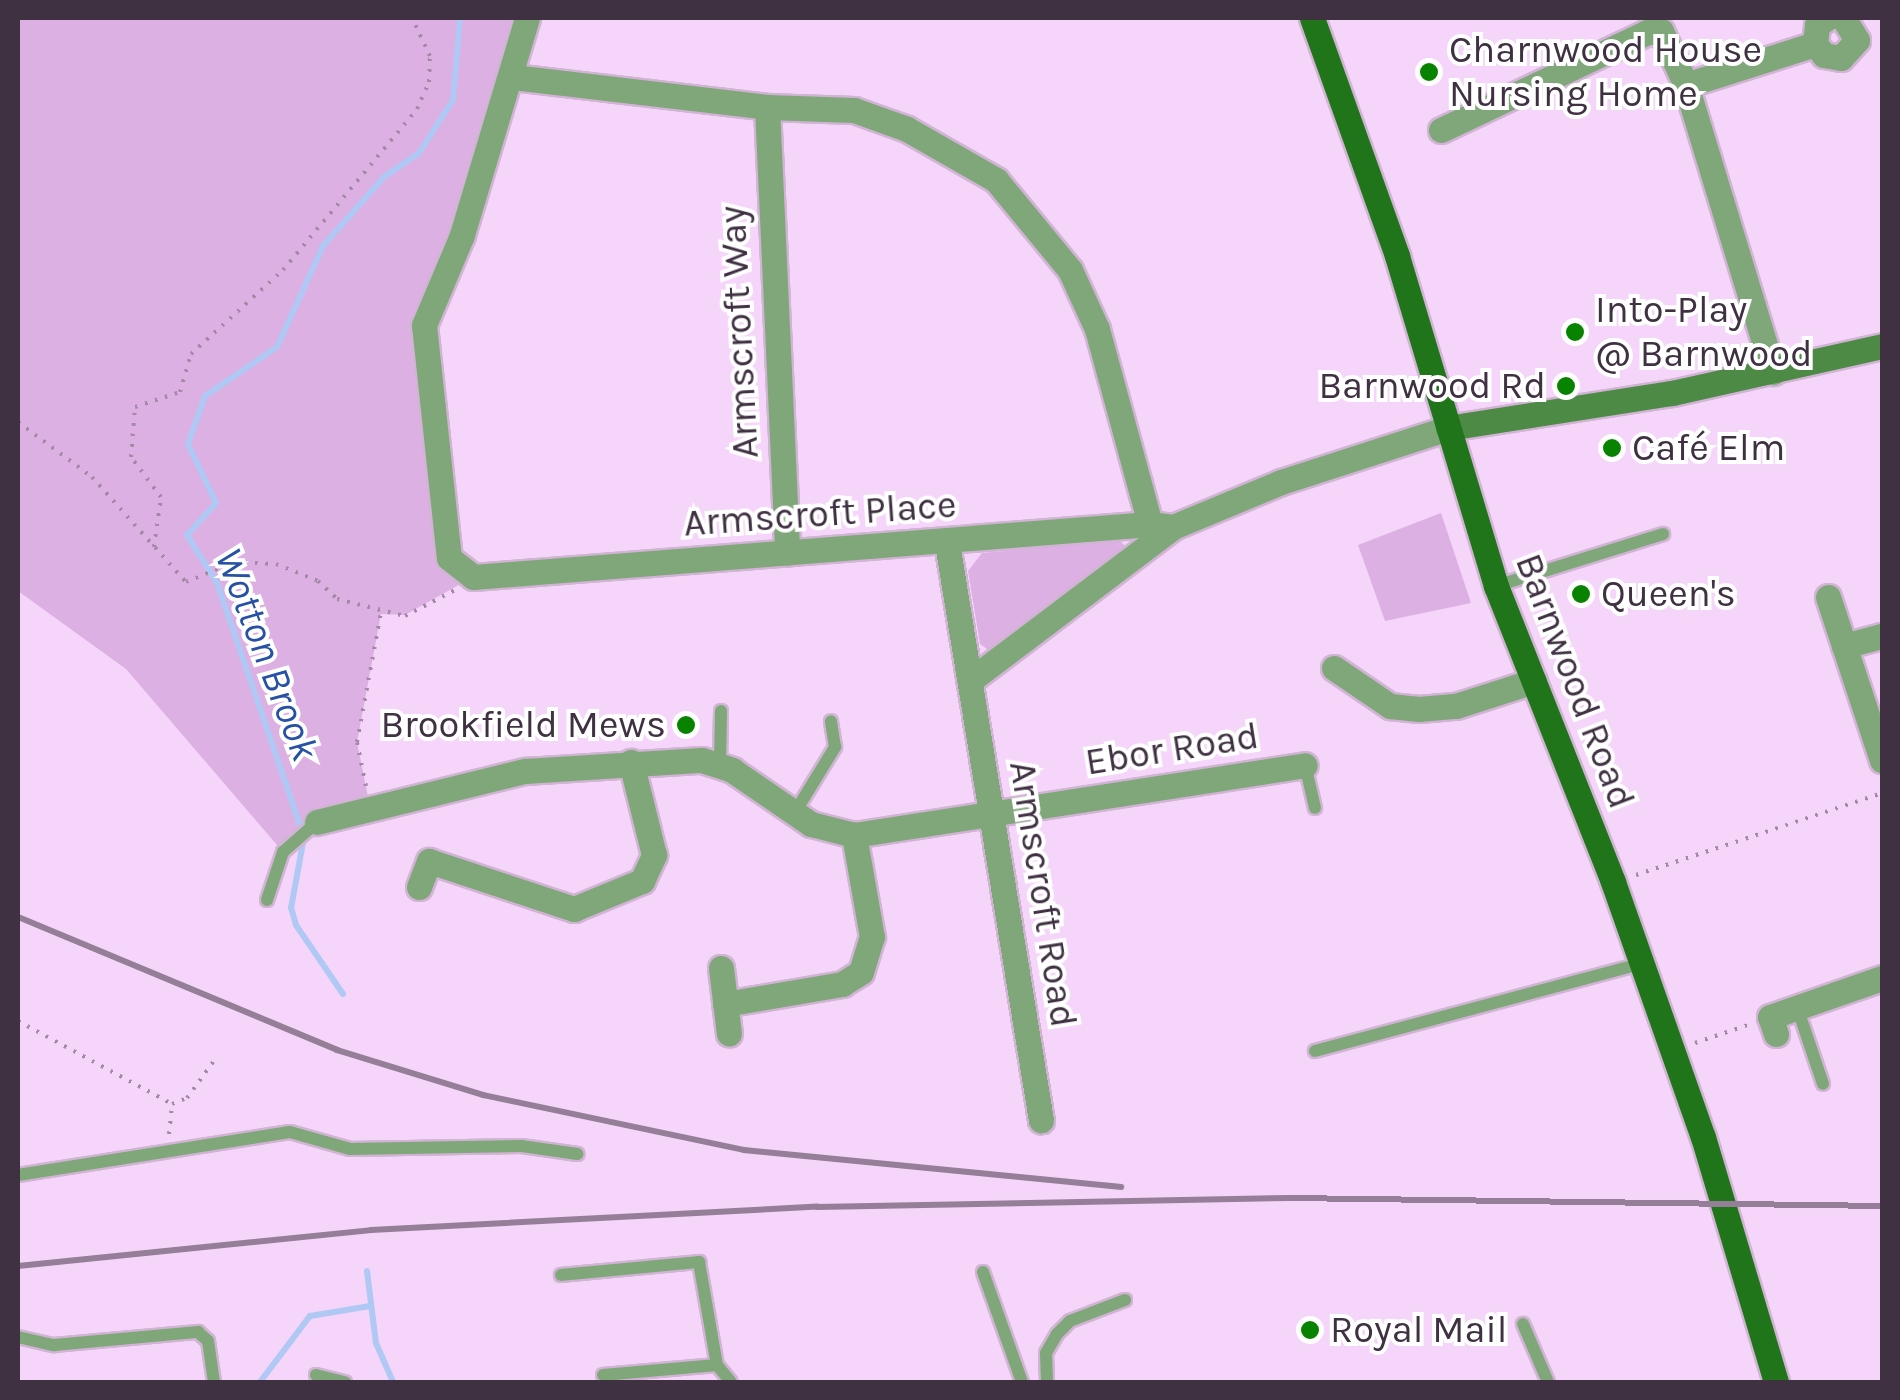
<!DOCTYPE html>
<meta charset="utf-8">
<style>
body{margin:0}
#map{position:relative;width:1900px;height:1400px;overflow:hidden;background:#f5d5f9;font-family:Karla,sans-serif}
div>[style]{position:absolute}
.green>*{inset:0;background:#ddb0e4}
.stream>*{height:6px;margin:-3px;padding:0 3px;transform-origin:3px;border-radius:3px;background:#afc8f4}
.path>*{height:4px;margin-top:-2px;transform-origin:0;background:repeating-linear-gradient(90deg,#a28aa5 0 2.5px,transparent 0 10.5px)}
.roads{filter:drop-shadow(2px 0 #d1b4d4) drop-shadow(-2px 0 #d1b4d4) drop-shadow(0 2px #d1b4d4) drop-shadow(0 -2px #d1b4d4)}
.lane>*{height:12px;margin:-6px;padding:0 6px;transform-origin:6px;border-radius:6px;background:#7fa77a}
.street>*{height:25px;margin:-12.5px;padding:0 12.5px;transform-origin:12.5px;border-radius:12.5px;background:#7fa77a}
.secondary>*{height:25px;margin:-12.5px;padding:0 12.5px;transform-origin:12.5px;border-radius:12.5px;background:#4c8a46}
.primary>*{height:25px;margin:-12.5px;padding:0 12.5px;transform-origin:12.5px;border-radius:12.5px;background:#207419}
.rail>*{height:6px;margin:-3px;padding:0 3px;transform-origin:3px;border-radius:3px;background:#957e98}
.dots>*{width:28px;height:28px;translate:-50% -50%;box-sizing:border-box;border:5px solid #fff;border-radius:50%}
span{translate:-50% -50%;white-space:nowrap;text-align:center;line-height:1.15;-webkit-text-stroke:8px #fff;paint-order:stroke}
.poi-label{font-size:38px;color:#3f3042}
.left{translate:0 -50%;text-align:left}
.right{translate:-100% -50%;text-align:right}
.street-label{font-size:38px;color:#3f3042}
.water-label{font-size:40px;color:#2651a5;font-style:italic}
.frame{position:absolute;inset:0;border:20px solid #3f3042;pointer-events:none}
</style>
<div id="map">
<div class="green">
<i style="clip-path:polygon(18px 18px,527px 18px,424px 325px,449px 557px,473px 577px,405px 615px,381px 614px,357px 742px,370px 807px,317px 822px,283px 852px,126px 669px,18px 591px)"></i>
<i style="clip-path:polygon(1441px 513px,1471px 603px,1385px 621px,1358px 545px)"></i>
<i style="clip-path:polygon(1119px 540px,1127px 548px,990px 651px,980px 644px,968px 571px,982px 553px)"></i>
</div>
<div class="stream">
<i style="left:343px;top:994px;width:83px;rotate:-124.3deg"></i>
<i style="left:296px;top:925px;width:18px;rotate:-106deg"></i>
<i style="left:291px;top:908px;width:72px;rotate:-79.6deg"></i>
<i style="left:304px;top:837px;width:268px;rotate:-108.9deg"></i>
<i style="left:217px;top:583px;width:57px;rotate:-122deg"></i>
<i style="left:187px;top:535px;width:43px;rotate:-47.8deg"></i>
<i style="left:216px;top:503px;width:65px;rotate:-115.4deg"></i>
<i style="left:188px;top:444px;width:51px;rotate:-70.5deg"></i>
<i style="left:205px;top:396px;width:87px;rotate:-34.2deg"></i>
<i style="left:277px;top:347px;width:111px;rotate:-65.5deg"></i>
<i style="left:323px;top:246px;width:92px;rotate:-48.5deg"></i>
<i style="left:384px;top:177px;width:42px;rotate:-34.4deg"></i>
<i style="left:419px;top:153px;width:63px;rotate:-57.3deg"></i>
<i style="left:453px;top:100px;width:82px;rotate:-85.1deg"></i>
<i style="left:367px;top:1271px;width:73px;rotate:82.9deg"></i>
<i style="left:376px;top:1343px;width:43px;rotate:66.4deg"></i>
<i style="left:260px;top:1382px;width:83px;rotate:-52.9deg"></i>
<i style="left:310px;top:1316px;width:61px;rotate:-9.5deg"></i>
</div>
<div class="path">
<i style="left:18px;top:422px;width:92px;rotate:36.6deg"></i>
<i style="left:92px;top:477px;width:141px;rotate:48.2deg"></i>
<i style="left:186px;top:582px;width:52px;rotate:-22.6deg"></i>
<i style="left:234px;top:562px;width:42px;rotate:2.7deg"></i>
<i style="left:276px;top:564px;width:45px;rotate:22deg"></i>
<i style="left:318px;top:581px;width:26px;rotate:43deg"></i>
<i style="left:337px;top:599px;width:70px;rotate:14deg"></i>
<i style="left:405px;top:616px;width:56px;rotate:-27.5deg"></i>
<i style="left:154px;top:547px;width:50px;rotate:-82deg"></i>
<i style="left:161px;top:497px;width:50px;rotate:-126.9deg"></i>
<i style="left:131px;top:457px;width:50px;rotate:-85.4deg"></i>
<i style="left:135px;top:407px;width:47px;rotate:-18.4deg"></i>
<i style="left:180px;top:392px;width:40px;rotate:-74deg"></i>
<i style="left:191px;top:354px;width:125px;rotate:-42.4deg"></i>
<i style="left:283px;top:270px;width:209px;rotate:-50.2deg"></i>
<i style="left:417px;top:109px;width:30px;rotate:-66deg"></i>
<i style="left:429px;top:82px;width:26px;rotate:-88deg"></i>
<i style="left:430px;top:56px;width:42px;rotate:-115.3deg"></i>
<i style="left:366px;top:786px;width:45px;rotate:-101.6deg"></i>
<i style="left:357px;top:742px;width:131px;rotate:-79.5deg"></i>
<i style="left:1636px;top:875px;width:259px;rotate:-18.4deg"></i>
<i style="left:18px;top:1021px;width:175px;rotate:28.3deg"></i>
<i style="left:1695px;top:1043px;width:56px;rotate:-18.8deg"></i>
<i style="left:172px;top:1104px;width:16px;rotate:-22deg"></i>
<i style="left:187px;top:1098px;width:49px;rotate:-54.1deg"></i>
<i style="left:169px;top:1134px;width:30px;rotate:-84deg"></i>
</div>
<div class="roads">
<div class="lane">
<i style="left:1496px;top:586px;width:175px;rotate:-17.3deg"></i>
<i style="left:720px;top:764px;width:53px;rotate:-88.9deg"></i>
<i style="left:1305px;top:765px;width:44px;rotate:76.9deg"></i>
<i style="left:794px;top:814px;width:79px;rotate:-58.5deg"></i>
<i style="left:835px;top:747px;width:26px;rotate:-99deg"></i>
<i style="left:267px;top:900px;width:51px;rotate:-71.6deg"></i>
<i style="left:283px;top:852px;width:45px;rotate:-41.4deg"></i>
<i style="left:1797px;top:1007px;width:81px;rotate:71.3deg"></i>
<i style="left:1315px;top:1051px;width:340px;rotate:-15deg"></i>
<i style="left:18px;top:1175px;width:275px;rotate:-9deg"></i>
<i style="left:290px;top:1132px;width:62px;rotate:15.8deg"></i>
<i style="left:350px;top:1149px;width:171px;rotate:-1deg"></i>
<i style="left:521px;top:1146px;width:57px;rotate:8.1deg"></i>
<i style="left:983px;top:1272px;width:117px;rotate:70.5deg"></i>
<i style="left:561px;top:1275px;width:139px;rotate:-5.4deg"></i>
<i style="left:699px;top:1262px;width:105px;rotate:80.1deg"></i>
<i style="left:1523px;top:1324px;width:63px;rotate:66.7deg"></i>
<i style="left:18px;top:1337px;width:37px;rotate:13deg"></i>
<i style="left:54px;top:1345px;width:145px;rotate:-5.2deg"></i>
<i style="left:198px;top:1332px;width:13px;rotate:42deg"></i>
<i style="left:208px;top:1341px;width:41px;rotate:81.7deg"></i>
<i style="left:316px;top:1375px;width:30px;rotate:14deg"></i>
<i style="left:603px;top:1375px;width:114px;rotate:-5deg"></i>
<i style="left:717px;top:1365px;width:22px;rotate:51deg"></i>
<i style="left:1047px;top:1382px;width:29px;rotate:-92deg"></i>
<i style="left:1046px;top:1353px;width:22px;rotate:-60deg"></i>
<i style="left:1057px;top:1334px;width:18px;rotate:-45deg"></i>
<i style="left:1070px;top:1321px;width:59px;rotate:-20.9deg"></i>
</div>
<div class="street">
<i style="left:527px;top:18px;width:227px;rotate:106.7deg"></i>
<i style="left:462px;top:235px;width:98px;rotate:112.9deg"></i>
<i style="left:424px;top:325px;width:234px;rotate:83.9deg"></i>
<i style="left:449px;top:558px;width:31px;rotate:38deg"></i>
<i style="left:473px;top:577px;width:679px;rotate:-4.48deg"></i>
<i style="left:1150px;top:524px;width:23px;rotate:7deg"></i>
<i style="left:1827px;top:18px;width:12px;rotate:145deg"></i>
<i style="left:1817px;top:25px;width:19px;rotate:96deg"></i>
<i style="left:1815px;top:44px;width:14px;rotate:51deg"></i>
<i style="left:1824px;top:55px;width:17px;rotate:10deg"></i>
<i style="left:1841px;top:58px;width:24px;rotate:-48deg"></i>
<i style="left:1857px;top:40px;width:26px;rotate:-122deg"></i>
<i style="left:513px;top:77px;width:256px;rotate:6.7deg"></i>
<i style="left:767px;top:107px;width:87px;rotate:2deg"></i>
<i style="left:854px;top:110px;width:56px;rotate:19.7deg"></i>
<i style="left:907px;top:129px;width:103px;rotate:29.8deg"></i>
<i style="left:996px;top:180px;width:117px;rotate:50.6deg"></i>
<i style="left:1070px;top:270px;width:65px;rotate:65.4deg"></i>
<i style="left:1097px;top:329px;width:202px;rotate:74.8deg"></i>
<i style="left:1686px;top:85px;width:135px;rotate:-17.6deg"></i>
<i style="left:767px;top:107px;width:446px;rotate:87.4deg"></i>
<i style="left:1441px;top:130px;width:228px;rotate:-25.4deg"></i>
<i style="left:1647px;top:32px;width:14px;rotate:-4deg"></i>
<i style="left:1661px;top:31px;width:60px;rotate:65.2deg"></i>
<i style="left:1686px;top:85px;width:300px;rotate:73.1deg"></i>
<i style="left:947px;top:543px;width:585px;rotate:80.75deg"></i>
<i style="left:1828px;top:597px;width:172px;rotate:71.7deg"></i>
<i style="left:1844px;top:646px;width:39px;rotate:-15deg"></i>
<i style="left:1334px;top:668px;width:68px;rotate:34.2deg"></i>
<i style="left:1390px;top:706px;width:29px;rotate:6deg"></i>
<i style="left:1419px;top:709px;width:37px;rotate:-5deg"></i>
<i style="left:1456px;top:706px;width:82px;rotate:-17.8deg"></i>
<i style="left:972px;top:679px;width:252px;rotate:-37.1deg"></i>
<i style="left:1173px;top:527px;width:117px;rotate:-22.6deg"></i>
<i style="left:1281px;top:482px;width:176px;rotate:-17.9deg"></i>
<i style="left:317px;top:822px;width:214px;rotate:-13.8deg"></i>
<i style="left:525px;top:771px;width:177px;rotate:-3.6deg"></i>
<i style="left:702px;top:760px;width:32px;rotate:18deg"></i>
<i style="left:732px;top:770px;width:96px;rotate:34.4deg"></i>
<i style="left:811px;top:824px;width:44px;rotate:14.3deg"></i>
<i style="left:854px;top:835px;width:456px;rotate:-8.8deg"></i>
<i style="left:419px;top:887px;width:28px;rotate:-69deg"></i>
<i style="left:429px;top:861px;width:153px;rotate:18.3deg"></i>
<i style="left:574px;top:909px;width:74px;rotate:-22.4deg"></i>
<i style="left:642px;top:881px;width:29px;rotate:-65deg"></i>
<i style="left:654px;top:855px;width:96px;rotate:-103.9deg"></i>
<i style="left:721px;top:968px;width:66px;rotate:83.1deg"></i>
<i style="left:725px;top:1004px;width:119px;rotate:-9.7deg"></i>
<i style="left:842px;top:984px;width:22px;rotate:-32deg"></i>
<i style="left:861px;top:972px;width:37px;rotate:-73deg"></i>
<i style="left:872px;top:937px;width:104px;rotate:-100deg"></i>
<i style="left:1776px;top:1034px;width:18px;rotate:-109deg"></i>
<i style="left:1770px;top:1017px;width:119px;rotate:-19.2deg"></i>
</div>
<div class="secondary">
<i style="left:1448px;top:428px;width:227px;rotate:-8.9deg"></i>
<i style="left:1672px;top:393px;width:215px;rotate:-12.6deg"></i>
</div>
<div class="primary">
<i style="left:1312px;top:18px;width:253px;rotate:70.3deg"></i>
<i style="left:1397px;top:256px;width:345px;rotate:73.3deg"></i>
<i style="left:1496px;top:586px;width:318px;rotate:68.4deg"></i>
<i style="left:1613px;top:882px;width:270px;rotate:70.6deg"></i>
<i style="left:1703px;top:1137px;width:256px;rotate:73.4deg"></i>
</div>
</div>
<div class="rail">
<i style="left:18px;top:917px;width:346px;rotate:22.6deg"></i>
<i style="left:337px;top:1050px;width:153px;rotate:17.1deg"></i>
<i style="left:483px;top:1095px;width:267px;rotate:11.9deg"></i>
<i style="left:744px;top:1150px;width:379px;rotate:5.6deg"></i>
<i style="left:18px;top:1266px;width:355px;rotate:-5.8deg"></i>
<i style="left:371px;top:1230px;width:447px;rotate:-3deg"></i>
<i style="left:817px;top:1207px;width:472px;rotate:-1.1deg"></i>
<i style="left:1289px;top:1198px;width:593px;rotate:0.77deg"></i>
</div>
<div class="dots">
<i style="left:1429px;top:72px;background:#088300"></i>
<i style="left:1575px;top:332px;background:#088300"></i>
<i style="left:1566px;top:386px;background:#088300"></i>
<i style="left:1612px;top:448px;background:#088300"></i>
<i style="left:1581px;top:594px;background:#088300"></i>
<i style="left:686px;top:725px;background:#088300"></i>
<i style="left:1310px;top:1330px;background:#088300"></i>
</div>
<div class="poi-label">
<span class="left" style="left:1449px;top:72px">Charnwood House<br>Nursing Home</span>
<span class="left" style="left:1595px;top:332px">Into-Play<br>@ Barnwood</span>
<span class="right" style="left:1546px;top:386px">Barnwood Rd</span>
<span class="left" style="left:1632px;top:448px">Café Elm</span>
<span class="left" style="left:1601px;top:594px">Queen's</span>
<span class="right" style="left:666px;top:725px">Brookfield Mews</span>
<span class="left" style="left:1330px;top:1330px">Royal Mail</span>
</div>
<div class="street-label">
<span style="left:739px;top:332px;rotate:-93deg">Armscroft Way</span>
<span style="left:820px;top:514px;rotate:-4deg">Armscroft Place</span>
<span style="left:1575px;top:681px;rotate:69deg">Barnwood Road</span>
<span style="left:1172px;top:749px;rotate:-9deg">Ebor Road</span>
<span style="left:1043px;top:894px;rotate:81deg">Armscroft Road</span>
</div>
<div class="water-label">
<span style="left:267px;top:654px;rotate:69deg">Wotton Brook</span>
</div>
<div class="frame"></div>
</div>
